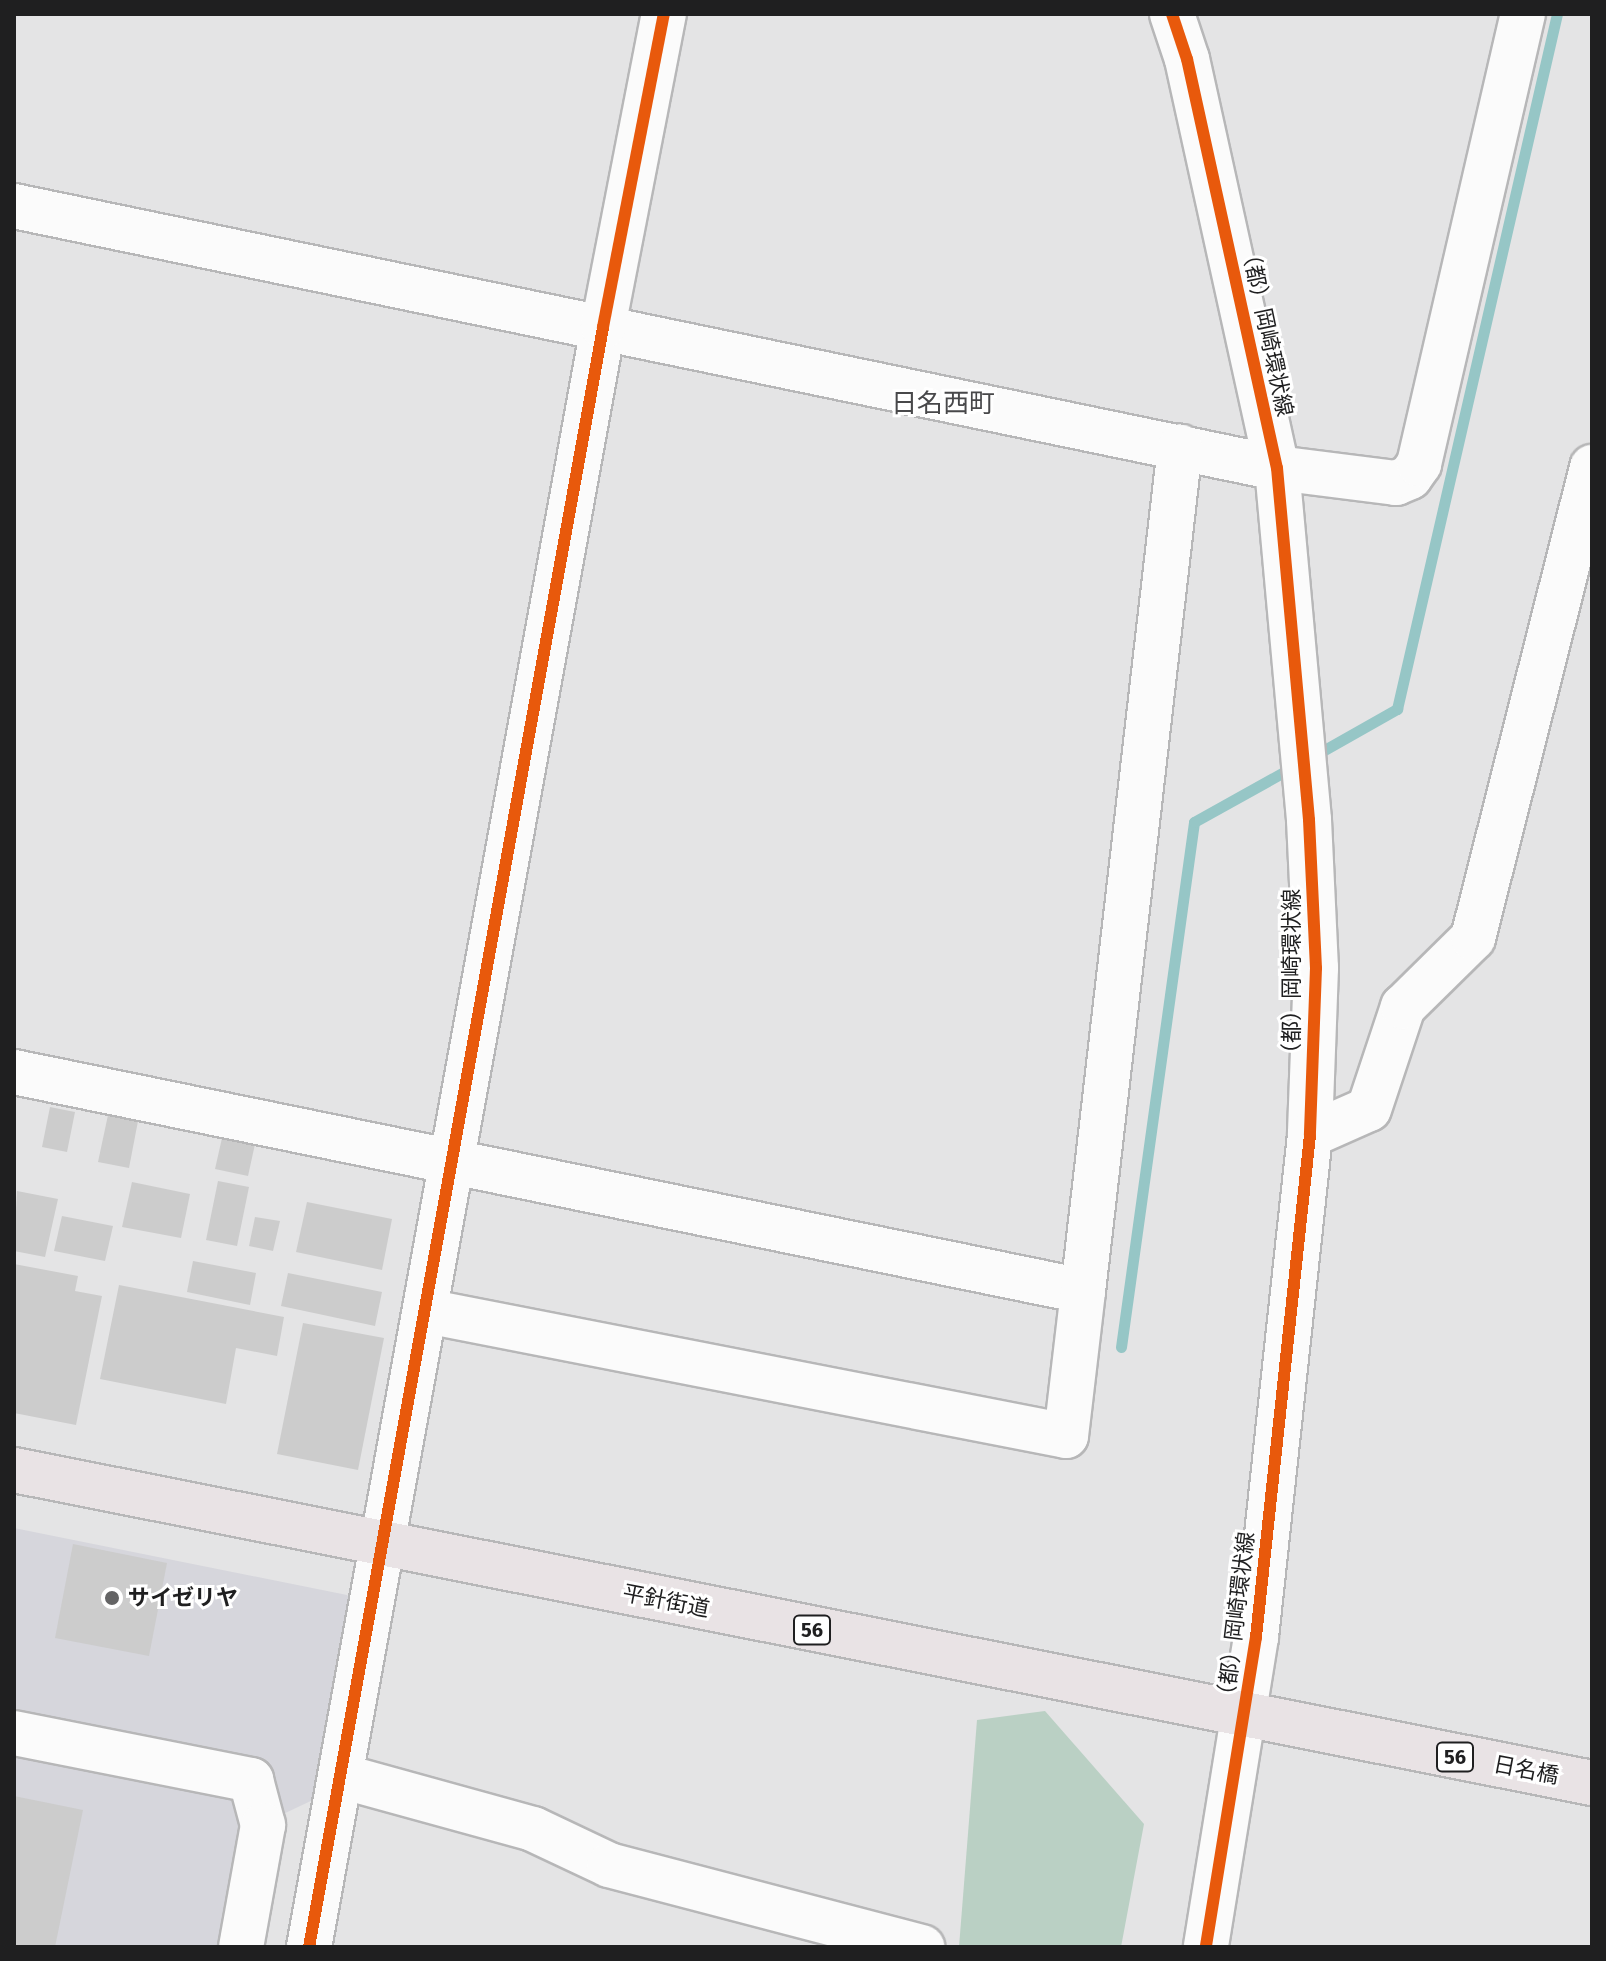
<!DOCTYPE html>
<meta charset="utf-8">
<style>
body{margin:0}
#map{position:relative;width:1606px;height:1961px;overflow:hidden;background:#e4e4e5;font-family:"Fira Sans","Noto Sans JP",sans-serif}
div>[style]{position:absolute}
.built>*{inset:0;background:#d6d6dc}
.green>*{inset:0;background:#bad0c4}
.stream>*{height:11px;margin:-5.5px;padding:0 5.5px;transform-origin:5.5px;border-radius:5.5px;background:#96c6c6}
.building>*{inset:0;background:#ccc}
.roads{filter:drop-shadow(2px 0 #b7b7b8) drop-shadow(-2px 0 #b7b7b8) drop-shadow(0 2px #b7b7b8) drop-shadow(0 -2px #b7b7b8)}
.minor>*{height:44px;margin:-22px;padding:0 22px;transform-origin:22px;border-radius:22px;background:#fbfbfb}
.major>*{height:44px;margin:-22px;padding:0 22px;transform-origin:22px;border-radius:22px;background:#e9e3e5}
.cycleway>*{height:12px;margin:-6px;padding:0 6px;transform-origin:6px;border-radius:6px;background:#e8590c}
.dots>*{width:22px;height:22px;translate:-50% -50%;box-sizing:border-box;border:4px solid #fff;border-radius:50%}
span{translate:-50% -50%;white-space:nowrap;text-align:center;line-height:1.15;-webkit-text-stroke:6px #fff;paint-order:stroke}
.shield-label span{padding:2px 6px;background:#fff;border:2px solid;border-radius:6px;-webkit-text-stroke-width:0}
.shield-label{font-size:20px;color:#1f1f20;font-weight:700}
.street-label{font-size:22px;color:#1f1f20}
.poi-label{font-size:22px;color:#1f1f20;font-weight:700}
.left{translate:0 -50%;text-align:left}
.quarter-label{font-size:26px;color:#48484a}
.frame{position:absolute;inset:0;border:16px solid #1f1f20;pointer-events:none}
</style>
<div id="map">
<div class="built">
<i style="clip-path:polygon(14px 1528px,347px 1595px,357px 1611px,315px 1799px,243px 1833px,221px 1947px,14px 1947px)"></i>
</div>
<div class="green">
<i style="clip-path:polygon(1045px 1711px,1144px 1824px,1121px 1947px,959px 1947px,977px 1720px)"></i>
</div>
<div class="stream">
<i style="left:1312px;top:757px;width:98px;rotate:-29.5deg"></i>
<i style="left:1397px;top:709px;width:713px;rotate:-77.04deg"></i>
<i style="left:1121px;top:1347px;width:530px;rotate:-82.08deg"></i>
<i style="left:1194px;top:822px;width:113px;rotate:-29.1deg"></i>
</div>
<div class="building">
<i style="clip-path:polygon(50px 1107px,75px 1112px,67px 1152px,42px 1147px)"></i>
<i style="clip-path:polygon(108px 1115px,138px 1121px,129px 1168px,98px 1162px)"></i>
<i style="clip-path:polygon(222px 1138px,255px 1144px,248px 1176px,215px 1169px)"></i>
<i style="clip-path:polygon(218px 1181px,249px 1187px,237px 1246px,206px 1240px)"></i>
<i style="clip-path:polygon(132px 1182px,190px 1194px,181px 1238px,122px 1227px)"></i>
<i style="clip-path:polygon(17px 1191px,58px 1199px,45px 1257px,14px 1251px)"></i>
<i style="clip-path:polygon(307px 1202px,392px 1219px,382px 1270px,296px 1252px)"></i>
<i style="clip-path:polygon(62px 1216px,113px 1226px,105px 1261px,54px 1251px)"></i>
<i style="clip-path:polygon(255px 1217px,280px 1221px,273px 1251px,249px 1246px)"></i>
<i style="clip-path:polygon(193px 1261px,256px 1273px,250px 1305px,187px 1292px)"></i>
<i style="clip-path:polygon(14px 1264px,78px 1276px,75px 1291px,102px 1296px,76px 1425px,14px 1413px)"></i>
<i style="clip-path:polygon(288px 1273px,382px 1292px,375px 1326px,281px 1306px)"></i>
<i style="clip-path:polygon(119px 1285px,284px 1317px,277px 1356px,236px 1348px,226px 1404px,100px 1379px)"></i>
<i style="clip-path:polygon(303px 1323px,384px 1338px,358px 1470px,277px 1454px)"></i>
<i style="clip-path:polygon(73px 1544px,167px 1563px,149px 1656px,55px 1638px)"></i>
<i style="clip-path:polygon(14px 1796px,83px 1810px,55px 1947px,14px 1947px)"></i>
</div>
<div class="roads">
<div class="minor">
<i style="left:1172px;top:14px;width:47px;rotate:71.6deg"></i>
<i style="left:1187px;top:59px;width:419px;rotate:77.6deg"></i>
<i style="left:1277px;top:468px;width:353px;rotate:84.8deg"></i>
<i style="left:1309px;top:820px;width:148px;rotate:87.3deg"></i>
<i style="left:1316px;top:968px;width:167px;rotate:92.1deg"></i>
<i style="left:1310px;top:1135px;width:505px;rotate:96.14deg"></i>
<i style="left:1256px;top:1637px;width:314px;rotate:99.2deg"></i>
<i style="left:14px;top:206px;width:1290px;rotate:11.72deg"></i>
<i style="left:1277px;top:468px;width:120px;rotate:7.2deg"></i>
<i style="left:1396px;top:483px;width:15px;rotate:-23deg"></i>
<i style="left:1410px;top:477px;width:16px;rotate:-55deg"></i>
<i style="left:1419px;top:464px;width:462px;rotate:-77deg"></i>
<i style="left:14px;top:1072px;width:1091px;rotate:11.58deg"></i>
<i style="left:1083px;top:1291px;width:850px;rotate:-83.44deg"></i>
<i style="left:1310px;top:1135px;width:64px;rotate:-23.8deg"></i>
<i style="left:1369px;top:1109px;width:108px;rotate:-71.6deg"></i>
<i style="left:1403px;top:1007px;width:98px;rotate:-44.6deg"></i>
<i style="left:1473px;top:938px;width:486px;rotate:-75.8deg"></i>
<i style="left:426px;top:1311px;width:652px;rotate:11.05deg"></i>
<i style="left:1066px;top:1436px;width:146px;rotate:-83.3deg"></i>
<i style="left:14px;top:1733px;width:242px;rotate:11.2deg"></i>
<i style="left:251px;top:1780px;width:47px;rotate:75.1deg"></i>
<i style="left:263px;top:1825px;width:124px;rotate:100.2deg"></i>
<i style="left:341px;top:1776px;width:199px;rotate:15.4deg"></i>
<i style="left:533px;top:1829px;width:84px;rotate:25.3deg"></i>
<i style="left:609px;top:1865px;width:324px;rotate:14.7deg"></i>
<i style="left:309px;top:1947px;width:1646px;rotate:-79.71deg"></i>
<i style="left:603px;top:327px;width:319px;rotate:-79deg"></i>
</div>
<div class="major">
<i style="left:14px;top:1470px;width:1609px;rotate:11.22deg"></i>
</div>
</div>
<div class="cycleway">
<i style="left:1172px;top:14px;width:47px;rotate:71.6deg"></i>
<i style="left:1187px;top:59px;width:419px;rotate:77.6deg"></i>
<i style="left:1277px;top:468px;width:353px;rotate:84.8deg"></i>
<i style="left:1309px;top:820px;width:148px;rotate:87.3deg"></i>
<i style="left:1316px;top:968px;width:167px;rotate:92.1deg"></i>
<i style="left:1310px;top:1135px;width:505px;rotate:96.14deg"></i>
<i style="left:1256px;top:1637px;width:314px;rotate:99.2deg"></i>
<i style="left:309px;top:1947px;width:1646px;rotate:-79.71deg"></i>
<i style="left:603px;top:327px;width:319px;rotate:-79deg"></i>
</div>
<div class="dots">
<i style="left:112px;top:1598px;background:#646465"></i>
</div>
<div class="shield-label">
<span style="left:812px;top:1630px">56</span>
<span style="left:1455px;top:1757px">56</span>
</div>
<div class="street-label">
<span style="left:1267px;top:330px;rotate:78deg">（都）岡崎環状線</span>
<span style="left:1292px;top:977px;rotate:-90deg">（都）岡崎環状線</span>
<span style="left:666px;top:1601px;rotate:11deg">平針街道</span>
<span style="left:1236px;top:1619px;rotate:-83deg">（都）岡崎環状線</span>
<span style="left:1526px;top:1770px;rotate:11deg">日名橋</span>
</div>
<div class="poi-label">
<span class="left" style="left:128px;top:1598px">サイゼリヤ</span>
</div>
<div class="quarter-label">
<span style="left:943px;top:404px">日名西町</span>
</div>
<div class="frame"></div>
</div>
